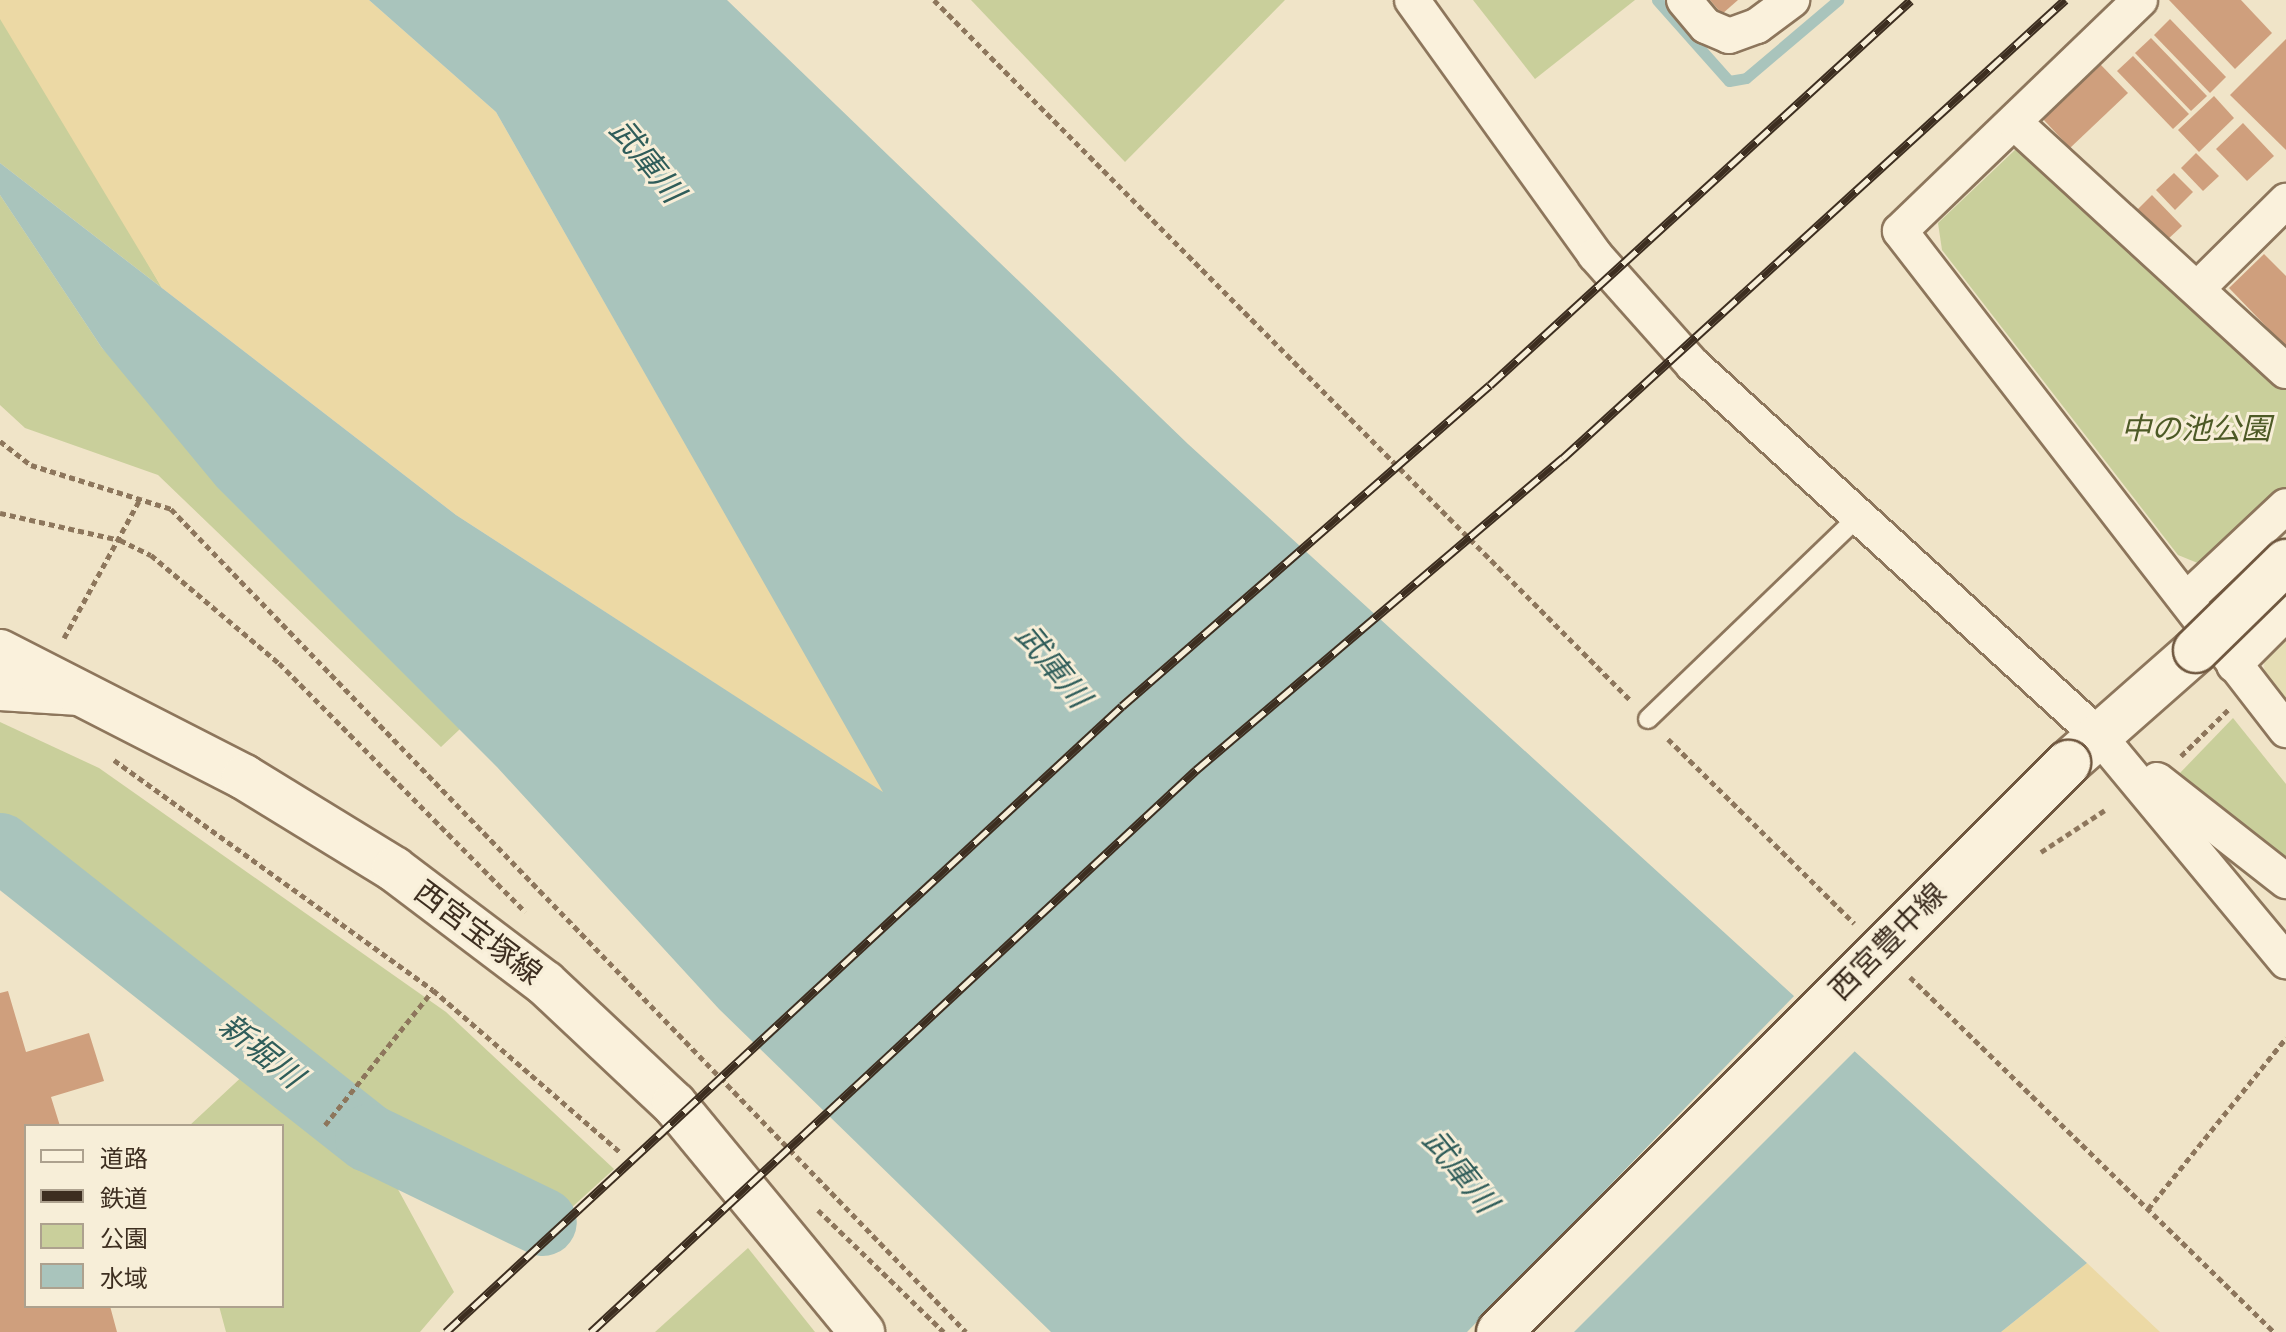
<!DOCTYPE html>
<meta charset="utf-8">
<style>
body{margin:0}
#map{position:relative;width:2286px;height:1332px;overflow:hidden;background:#f0e4c8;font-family:"Zilla Slab","Noto Sans JP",serif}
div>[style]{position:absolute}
.farmland>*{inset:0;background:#e6deb5}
.green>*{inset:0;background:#c9cf9b}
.sand>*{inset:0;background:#ecd9a5}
.water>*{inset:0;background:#a9c4bc}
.pier>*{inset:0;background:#f0e4c8}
.stream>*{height:11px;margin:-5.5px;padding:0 5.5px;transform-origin:5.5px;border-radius:5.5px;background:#a9c4bc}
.river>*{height:68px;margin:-34px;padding:0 34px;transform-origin:34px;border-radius:34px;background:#a9c4bc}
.building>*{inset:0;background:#cf9f7d}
.path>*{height:5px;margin-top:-2.5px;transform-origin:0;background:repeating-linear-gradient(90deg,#8d765c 0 6px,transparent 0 10px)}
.roads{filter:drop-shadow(2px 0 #8d765c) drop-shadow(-2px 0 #8d765c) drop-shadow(0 2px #8d765c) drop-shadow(0 -2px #8d765c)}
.service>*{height:18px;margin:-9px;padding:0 9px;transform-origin:9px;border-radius:9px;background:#faf1dc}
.minor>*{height:34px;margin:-17px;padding:0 17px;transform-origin:17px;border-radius:17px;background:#faf1dc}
.secondary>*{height:44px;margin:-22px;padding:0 22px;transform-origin:22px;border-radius:22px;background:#faf1dc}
.rail>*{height:9px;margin-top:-4.5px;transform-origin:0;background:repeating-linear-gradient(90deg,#f7eed8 0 18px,#3d2e20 0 36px);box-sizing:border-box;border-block:2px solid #3d2e20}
.path-bridge>*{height:5px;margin-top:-2.5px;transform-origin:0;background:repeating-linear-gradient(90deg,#8d765c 0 6px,transparent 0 10px)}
.bridges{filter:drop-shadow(2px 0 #6f573f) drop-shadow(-2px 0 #6f573f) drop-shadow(0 2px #6f573f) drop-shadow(0 -2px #6f573f)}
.secondary-bridge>*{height:44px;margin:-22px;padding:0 22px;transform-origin:22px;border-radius:22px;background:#faf1dc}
span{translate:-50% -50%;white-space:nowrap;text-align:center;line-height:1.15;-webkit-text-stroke:6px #f7eed8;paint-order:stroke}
.park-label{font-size:30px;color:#4d5a26;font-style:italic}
.street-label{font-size:30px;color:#3d2e20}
.water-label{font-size:32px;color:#2f5d5a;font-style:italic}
.legend{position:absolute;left:24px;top:1124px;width:260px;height:184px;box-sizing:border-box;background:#f7eed8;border:2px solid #ada18e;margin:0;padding:10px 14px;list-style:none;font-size:24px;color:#3d2e20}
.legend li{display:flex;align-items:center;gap:16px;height:40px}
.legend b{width:40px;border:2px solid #ada18e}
</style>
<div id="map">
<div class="farmland">
<i style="clip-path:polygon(2286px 635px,2286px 705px,2265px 680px,2264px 662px)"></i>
</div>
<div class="green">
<i style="clip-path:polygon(971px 0,1285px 0,1125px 162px)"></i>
<i style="clip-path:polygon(1473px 0,1635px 0,1535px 79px)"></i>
<i style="clip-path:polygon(0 6px,162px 288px,0 163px)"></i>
<i style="clip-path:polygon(2017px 148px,2040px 158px,2286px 390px,2286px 489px,2205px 566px,2178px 555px,1942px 250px,1938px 223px)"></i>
<i style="clip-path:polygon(0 195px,102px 348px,460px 729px,441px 747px,158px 475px,25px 428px,0 405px)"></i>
<i style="clip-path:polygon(2233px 718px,2286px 784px,2286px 866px,2179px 774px)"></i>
<i style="clip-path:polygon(0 722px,99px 768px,446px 1012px,614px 1169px,559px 1219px,415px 1134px,0 835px)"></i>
<i style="clip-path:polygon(248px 1071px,285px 1091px,394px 1182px,454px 1292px,420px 1332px,226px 1332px,219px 1306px,282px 1306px,282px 1126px,189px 1126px)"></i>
<i style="clip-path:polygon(748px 1248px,815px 1332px,655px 1332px)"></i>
</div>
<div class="sand">
<i style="clip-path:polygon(0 0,369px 0,496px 112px,885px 794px,456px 515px,162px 288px,0 19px)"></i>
<i style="clip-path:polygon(2087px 1263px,2160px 1332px,2001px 1332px)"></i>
</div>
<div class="water">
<i style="clip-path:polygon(369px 0,727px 0,1188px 444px,2087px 1263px,2001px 1332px,1051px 1332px,719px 1009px,497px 767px,217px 487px,102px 348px,0 195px,0 163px,456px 515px,883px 792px,496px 112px)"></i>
</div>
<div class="pier">
<i style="clip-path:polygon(1797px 993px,1858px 1048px,1574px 1332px,1467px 1332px)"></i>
</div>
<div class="stream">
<i style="left:1657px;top:0;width:108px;rotate:48.4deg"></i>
<i style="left:1729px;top:81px;width:17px;rotate:-10deg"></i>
<i style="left:1746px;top:78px;width:121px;rotate:-40.3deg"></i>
</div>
<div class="river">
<i style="left:0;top:847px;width:470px;rotate:38.3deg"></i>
<i style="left:369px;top:1138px;width:193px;rotate:25.8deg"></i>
</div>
<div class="building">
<i style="clip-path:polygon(1710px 0,1738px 0,1722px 14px)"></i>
<i style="clip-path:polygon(2169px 0,2241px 0,2272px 33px,2235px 69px)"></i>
<i style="clip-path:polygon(2170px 19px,2226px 77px,2210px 93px,2154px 35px)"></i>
<i style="clip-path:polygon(2151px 38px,2207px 96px,2191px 111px,2135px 53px)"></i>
<i style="clip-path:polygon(2286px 39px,2286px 150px,2230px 95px)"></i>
<i style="clip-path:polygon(2133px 56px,2189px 114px,2173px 129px,2117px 71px)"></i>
<i style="clip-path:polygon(2100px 64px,2128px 93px,2070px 148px,2042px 118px)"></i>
<i style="clip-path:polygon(2214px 96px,2234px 118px,2199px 152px,2178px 130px)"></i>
<i style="clip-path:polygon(2243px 123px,2274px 156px,2247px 181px,2216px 149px)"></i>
<i style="clip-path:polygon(2196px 153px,2219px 176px,2203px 191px,2181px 168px)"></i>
<i style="clip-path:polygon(2174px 173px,2193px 192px,2175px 210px,2156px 190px)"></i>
<i style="clip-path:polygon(2152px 195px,2182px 226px,2166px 241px,2137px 210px)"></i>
<i style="clip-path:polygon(2264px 254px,2286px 276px,2286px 347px,2229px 288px)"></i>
<i style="clip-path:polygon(8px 991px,26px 1052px,89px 1033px,104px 1081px,51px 1097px,60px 1126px,26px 1126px,26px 1306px,110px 1306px,117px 1332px,0 1332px,0 993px)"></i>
</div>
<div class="path">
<i style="left:934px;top:0;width:987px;rotate:45.16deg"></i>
<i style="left:0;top:441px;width:39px;rotate:38deg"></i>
<i style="left:31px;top:465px;width:147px;rotate:17.4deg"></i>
<i style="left:171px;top:509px;width:1144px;rotate:45.99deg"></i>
<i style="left:0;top:513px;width:123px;rotate:12.7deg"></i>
<i style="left:120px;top:540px;width:34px;rotate:26deg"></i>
<i style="left:151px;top:555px;width:167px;rotate:40.2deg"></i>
<i style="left:279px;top:663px;width:350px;rotate:45.3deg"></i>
<i style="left:64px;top:638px;width:158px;rotate:-61.3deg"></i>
<i style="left:1668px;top:739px;width:262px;rotate:44.7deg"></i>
<i style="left:2181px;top:756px;width:66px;rotate:-44.4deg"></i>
<i style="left:114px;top:760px;width:393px;rotate:35.8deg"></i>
<i style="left:433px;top:990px;width:249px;rotate:40.9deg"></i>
<i style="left:1910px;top:977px;width:508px;rotate:44.28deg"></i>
<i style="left:325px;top:1125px;width:173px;rotate:-51.3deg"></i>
<i style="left:2148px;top:1209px;width:220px;rotate:-51.1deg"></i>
<i style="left:818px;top:1210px;width:175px;rotate:44.1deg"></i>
</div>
<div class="roads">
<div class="service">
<i style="left:1648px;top:719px;width:291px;rotate:-43.9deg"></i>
</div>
<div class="minor">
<i style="left:1412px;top:0;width:314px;rotate:54.3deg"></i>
<i style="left:1595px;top:255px;width:147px;rotate:48.3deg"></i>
<i style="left:1693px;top:365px;width:550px;rotate:42.42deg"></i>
<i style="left:2099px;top:736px;width:293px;rotate:50.3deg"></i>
<i style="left:1684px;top:0;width:34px;rotate:50deg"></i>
<i style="left:1706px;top:26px;width:25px;rotate:23deg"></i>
<i style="left:1729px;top:36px;width:30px;rotate:-20deg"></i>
<i style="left:1757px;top:26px;width:44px;rotate:-36.6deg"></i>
<i style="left:2140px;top:0;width:333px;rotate:136.1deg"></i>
<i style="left:1900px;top:231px;width:631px;rotate:52.28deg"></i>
<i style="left:2015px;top:123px;width:367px;rotate:42.5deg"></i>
<i style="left:2198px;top:288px;width:124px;rotate:-44.7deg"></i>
<i style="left:2186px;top:600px;width:137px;rotate:-43.2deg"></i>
<i style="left:2234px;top:665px;width:74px;rotate:-45deg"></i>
<i style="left:0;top:693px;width:79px;rotate:3.6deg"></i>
<i style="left:2157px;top:780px;width:164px;rotate:38.1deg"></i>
</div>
<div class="secondary">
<i style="left:0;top:652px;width:274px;rotate:27.1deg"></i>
<i style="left:244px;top:777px;width:176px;rotate:31.5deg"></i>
<i style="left:394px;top:869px;width:189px;rotate:37.1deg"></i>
<i style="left:545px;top:983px;width:177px;rotate:43.2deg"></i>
<i style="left:674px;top:1104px;width:296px;rotate:50.5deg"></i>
<i style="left:2068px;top:763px;width:171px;rotate:-41.4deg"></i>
</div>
</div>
<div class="rail">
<i style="left:446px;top:1332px;width:921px;rotate:-42.8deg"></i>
<i style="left:1122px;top:706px;width:488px;rotate:-41.1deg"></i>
<i style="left:1490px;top:385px;width:570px;rotate:-42.44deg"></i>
<i style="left:591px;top:1332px;width:826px;rotate:-42.89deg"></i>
<i style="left:1196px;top:770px;width:482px;rotate:-40.4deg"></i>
<i style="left:1563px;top:458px;width:680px;rotate:-42.38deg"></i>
</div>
<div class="path-bridge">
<i style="left:2041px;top:852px;width:80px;rotate:-33.3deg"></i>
</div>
<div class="bridges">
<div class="secondary-bridge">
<i style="left:2196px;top:650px;width:126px;rotate:-44.4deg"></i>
<i style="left:1499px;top:1332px;width:805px;rotate:-45deg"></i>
</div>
</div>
<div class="park-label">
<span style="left:2196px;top:429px">中の池公園</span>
</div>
<div class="street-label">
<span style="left:478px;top:933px;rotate:37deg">西宮宝塚線</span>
<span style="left:1888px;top:942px;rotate:-45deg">西宮豊中線</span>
</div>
<div class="water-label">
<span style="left:647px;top:161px;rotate:51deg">武庫川</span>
<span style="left:1053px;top:666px;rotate:51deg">武庫川</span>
<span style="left:261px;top:1051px;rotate:39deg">新堀川</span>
<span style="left:1460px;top:1171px;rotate:51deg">武庫川</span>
</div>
<ul class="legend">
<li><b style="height:10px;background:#faf1dc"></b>道路</li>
<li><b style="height:10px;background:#3d2e20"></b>鉄道</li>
<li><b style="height:22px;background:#c9cf9b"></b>公園</li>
<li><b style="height:22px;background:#a9c4bc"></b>水域</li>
</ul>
</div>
